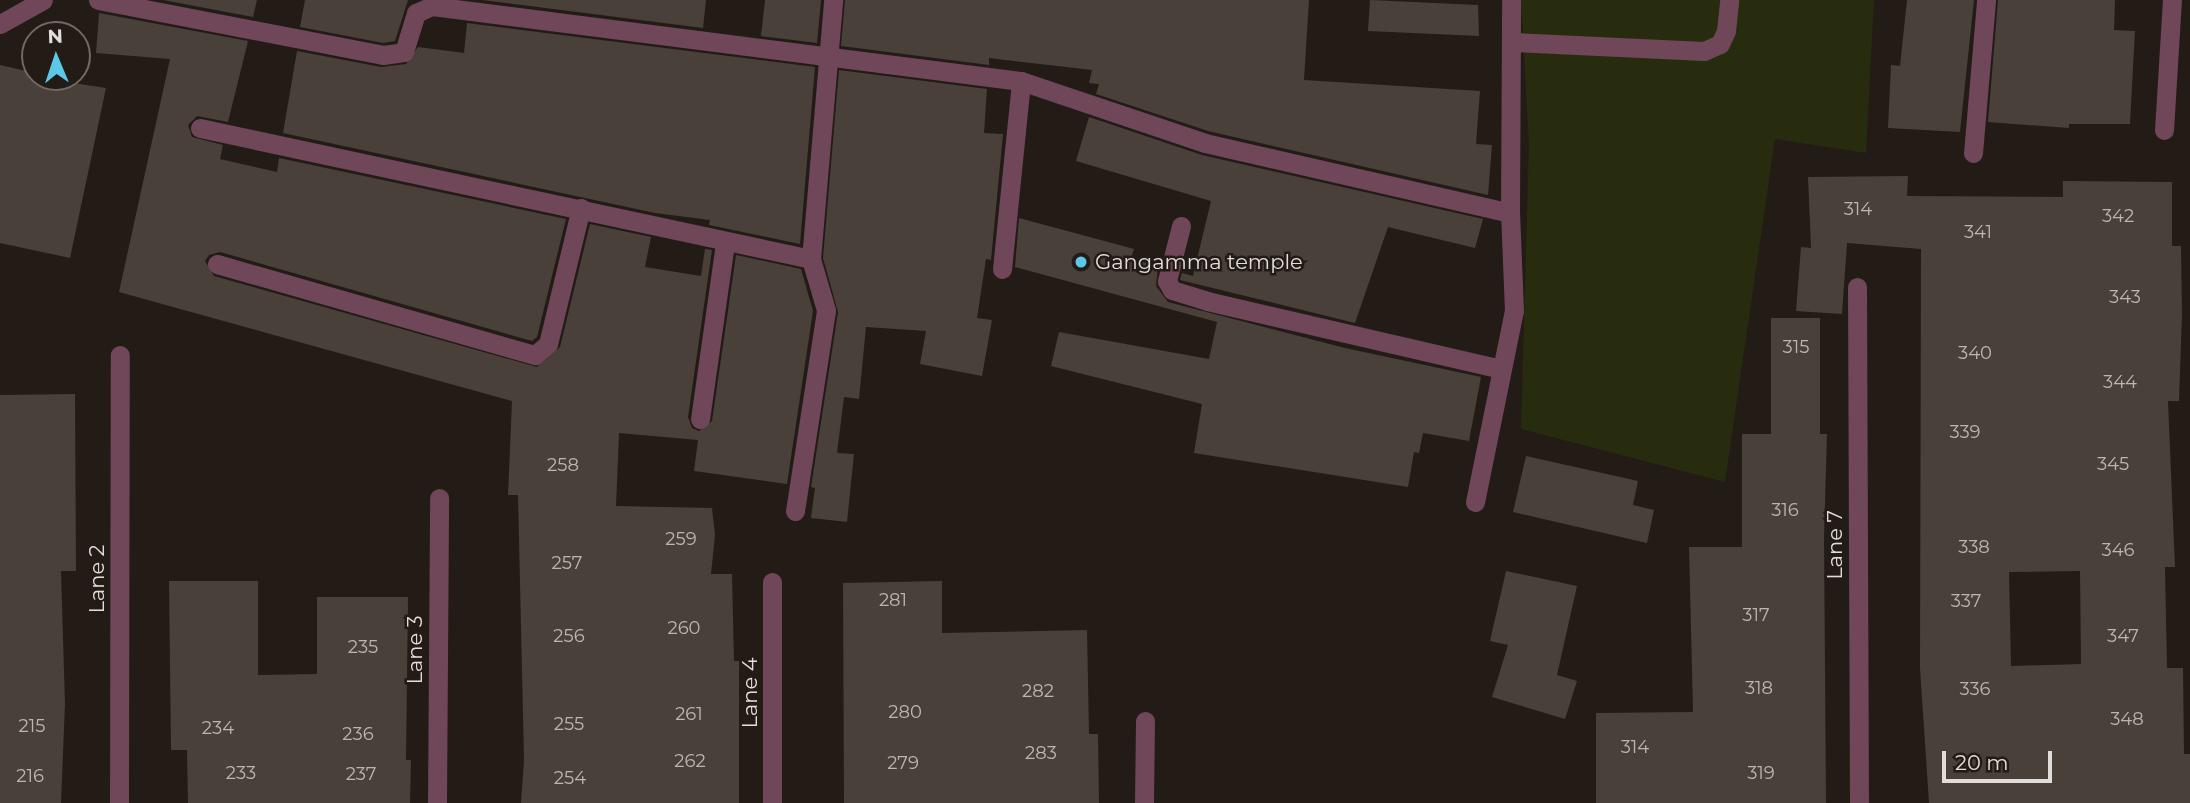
<!DOCTYPE html>
<style>
body{margin:0}
#map{position:relative;width:2190px;height:803px;overflow:hidden;background:#231b16;font-family:Montserrat,sans-serif}
div>[style]{position:absolute}
.green>*{inset:0;background:#272c0e}
.building>*{inset:0;background:#484039}
.service>*{height:19px;margin:-9.5px;padding:0 9.5px;transform-origin:9.5px;border-radius:9.5px;background:#704659}
.minor>*{height:19px;margin:-9.5px;padding:0 9.5px;transform-origin:9.5px;border-radius:9.5px;background:#704659}
.dots>*{width:19px;height:19px;translate:-50% -50%;box-sizing:border-box;border:4px solid #231b16;border-radius:50%}
span{translate:-50% -50%;white-space:nowrap;text-align:center;line-height:1.15;-webkit-text-stroke:5px #231b16;paint-order:stroke}
.number-label{font-size:18px;color:#bcb6b2}
.number-label span{-webkit-text-stroke-width:0}
.poi-label{font-size:21px;color:#e3ddda}
.left{translate:0 -50%;text-align:left}
.street-label{font-size:21px;color:#e3ddda}
.north{position:absolute;left:21px;top:21px;width:70px;height:70px;box-sizing:border-box;background:#231b16;border:2px solid #706964;border-radius:50%;rotate:358deg;font-size:19px;font-weight:700;line-height:28px;text-align:center;color:#e3ddda}
.north::after{content:'';display:block;margin:auto;width:24px;height:32px;background:#5bc8e7;clip-path:polygon(50% 0,100% 100%,50% 72%,0 100%)}
.scale{position:absolute;left:1942px;top:751px;width:110px;height:32px;box-sizing:border-box;border:4px solid #e3ddda;border-top:0;padding-left:9px;font-size:21px;line-height:24px;white-space:nowrap;color:#e3ddda;-webkit-text-stroke:5px #231b16;paint-order:stroke}
</style>
<div id="map">
<div class="green">
<i style="clip-path:polygon(1521px 0,1874px 0,1866px 153px,1775px 139px,1725px 482px,1521px 429px,1529px 144px)"></i>
</div>
<div class="building">
<i style="clip-path:polygon(163px 0,257px 0,253px 17px)"></i>
<i style="clip-path:polygon(305px 0,408px 0,395px 41px,383px 43px,300px 27px)"></i>
<i style="clip-path:polygon(482px 0,706px 0,703px 28px)"></i>
<i style="clip-path:polygon(765px 0,821px 0,817px 43px,761px 36px)"></i>
<i style="clip-path:polygon(845px 0,1309px 0,1304px 80px,1480px 91px,1476px 144px,1492px 145px,1488px 195px,1208px 131px,1096px 94px,1099px 84px,1089px 83px,1092px 70px,989px 58px,989px 65px,841px 46px)"></i>
<i style="clip-path:polygon(1370px 0,1478px 5px,1479px 36px,1368px 31px)"></i>
<i style="clip-path:polygon(1907px 0,1974px 0,1960px 132px,1888px 128px,1891px 65px,1900px 66px)"></i>
<i style="clip-path:polygon(1998px 0,2115px 0,2114px 30px,2135px 31px,2130px 124px,2069px 124px,2069px 128px,1988px 122px)"></i>
<i style="clip-path:polygon(99px 13px,248px 41px,228px 122px,197px 116px,188px 125px,192px 137px,223px 145px,220px 159px,277px 172px,279px 158px,566px 219px,537px 337px,532px 341px,220px 252px,209px 255px,205px 261px,214px 276px,537px 367px,560px 347px,590px 224px,651px 237px,645px 267px,701px 276px,705px 249px,712px 250px,688px 417px,692px 428px,699px 431px,712px 421px,736px 255px,801px 269px,813px 311px,787px 484px,694px 471px,698px 440px,619px 433px,616px 506px,712px 508px,715px 535px,711px 574px,732px 574px,734px 661px,739px 661px,739px 803px,521px 803px,524px 760px,518px 495px,508px 495px,512px 401px,119px 292px,170px 59px,96px 53px)"></i>
<i style="clip-path:polygon(467px 23px,815px 67px,800px 244px,709px 225px,710px 220px,655px 213px,283px 133px,297px 51px,381px 67px,406px 64px,418px 47px,464px 53px)"></i>
<i style="clip-path:polygon(0 65px,35px 73px,35px 77px,106px 88px,70px 258px,0 243px)"></i>
<i style="clip-path:polygon(839px 70px,987px 89px,984px 133px,1003px 134px,991px 260px,986px 259px,977px 318px,992px 320px,982px 376px,920px 364px,926px 331px,866px 327px,859px 399px,844px 397px,837px 453px,854px 454px,847px 522px,811px 518px,815px 488px,811px 487px,838px 312px,823px 258px)"></i>
<i style="clip-path:polygon(1089px 117px,1202px 155px,1483px 219px,1475px 248px,1388px 227px,1355px 323px,1180px 280px,1182px 273px,1193px 276px,1211px 201px,1076px 161px)"></i>
<i style="clip-path:polygon(evenodd,1908px 176px,1907px 196px,2063px 197px,2063px 181px,2172px 182px,2172px 246px,2181px 246px,2182px 314px,2179px 401px,2168px 401px,2175px 567px,2165px 567px,2167px 668px,2183px 668px,2184px 754px,2190px 754px,2190px 803px,1929px 803px,1920px 668px,1921px 249px,1847px 243px,1842px 314px,1796px 311px,1801px 247px,1811px 248px,1808px 177px,1908px 176px,2080px 571px,2081px 664px,2011px 666px,2009px 572px,2080px 571px)"></i>
<i style="clip-path:polygon(1019px 218px,1134px 249px,1131px 259px,1158px 266px,1156px 286px,1168px 302px,1345px 348px,1481px 377px,1469px 441px,1423px 433px,1419px 453px,1414px 452px,1408px 487px,1194px 453px,1202px 404px,1051px 366px,1059px 332px,1209px 359px,1217px 322px,1015px 267px)"></i>
<i style="clip-path:polygon(1771px 318px,1820px 318px,1820px 434px,1827px 434px,1824px 536px,1826px 803px,1596px 803px,1596px 713px,1693px 712px,1689px 547px,1742px 547px,1742px 434px,1771px 434px)"></i>
<i style="clip-path:polygon(75px 394px,76px 571px,61px 571px,65px 704px,61px 803px,0 803px,0 395px)"></i>
<i style="clip-path:polygon(1526px 456px,1638px 481px,1633px 505px,1654px 510px,1647px 543px,1513px 512px)"></i>
<i style="clip-path:polygon(1506px 571px,1577px 586px,1557px 675px,1577px 681px,1565px 719px,1492px 697px,1508px 645px,1490px 641px)"></i>
<i style="clip-path:polygon(169px 581px,258px 581px,258px 675px,317px 674px,317px 597px,408px 597px,406px 760px,411px 760px,410px 803px,188px 803px,187px 750px,171px 750px)"></i>
<i style="clip-path:polygon(942px 581px,942px 633px,1087px 630px,1089px 734px,1098px 734px,1099px 803px,844px 803px,843px 583px)"></i>
</div>
<div class="service">
<i style="left:0;top:24px;width:49px;rotate:-29.2deg"></i>
<i style="left:1181px;top:226px;width:57px;rotate:104.3deg"></i>
<i style="left:1167px;top:281px;width:10px;rotate:61deg"></i>
<i style="left:1172px;top:290px;width:37px;rotate:17deg"></i>
</div>
<div class="minor">
<i style="left:98px;top:0;width:290px;rotate:10.9deg"></i>
<i style="left:383px;top:55px;width:21px;rotate:-8deg"></i>
<i style="left:404px;top:52px;width:41px;rotate:-72.9deg"></i>
<i style="left:416px;top:13px;width:17px;rotate:-24deg"></i>
<i style="left:432px;top:6px;width:594px;rotate:7.26deg"></i>
<i style="left:1021px;top:81px;width:194px;rotate:18.6deg"></i>
<i style="left:1205px;top:143px;width:313px;rotate:12.9deg"></i>
<i style="left:1514px;top:42px;width:190px;rotate:2.7deg"></i>
<i style="left:1704px;top:51px;width:17px;rotate:-24deg"></i>
<i style="left:1720px;top:44px;width:14px;rotate:-65deg"></i>
<i style="left:1726px;top:31px;width:31px;rotate:-84deg"></i>
<i style="left:200px;top:128px;width:625px;rotate:12.1deg"></i>
<i style="left:2164px;top:130px;width:130px;rotate:-86.5deg"></i>
<i style="left:1973px;top:153px;width:154px;rotate:-85.1deg"></i>
<i style="left:217px;top:264px;width:331px;rotate:16deg"></i>
<i style="left:535px;top:355px;width:17px;rotate:-40deg"></i>
<i style="left:548px;top:344px;width:140px;rotate:-76.4deg"></i>
<i style="left:1002px;top:269px;width:189px;rotate:-84.2deg"></i>
<i style="left:1857px;top:287px;width:516px;rotate:89.78deg"></i>
<i style="left:1207px;top:301px;width:302px;rotate:13deg"></i>
<i style="left:700px;top:419px;width:178px;rotate:-81.9deg"></i>
<i style="left:1475px;top:502px;width:195px;rotate:-78.5deg"></i>
<i style="left:1514px;top:311px;width:98px;rotate:-92.3deg"></i>
<i style="left:1510px;top:213px;width:213px;rotate:-89.7deg"></i>
<i style="left:795px;top:511px;width:203px;rotate:-81.2deg"></i>
<i style="left:826px;top:310px;width:53px;rotate:-106.4deg"></i>
<i style="left:811px;top:259px;width:260px;rotate:-85.1deg"></i>
<i style="left:772px;top:582px;width:221px;rotate:90deg"></i>
<i style="left:119px;top:803px;width:448px;rotate:-89.9deg"></i>
<i style="left:437px;top:803px;width:305px;rotate:-89.6deg"></i>
<i style="left:1144px;top:803px;width:82px;rotate:-89.3deg"></i>
</div>
<div class="dots">
<i style="left:1081px;top:262px;background:#5bc8e7"></i>
</div>
<div class="number-label">
<span style="left:1858px;top:209px">314</span>
<span style="left:2118px;top:216px">342</span>
<span style="left:1978px;top:232px">341</span>
<span style="left:2125px;top:297px">343</span>
<span style="left:1796px;top:347px">315</span>
<span style="left:1975px;top:353px">340</span>
<span style="left:2120px;top:382px">344</span>
<span style="left:1965px;top:432px">339</span>
<span style="left:2113px;top:464px">345</span>
<span style="left:563px;top:465px">258</span>
<span style="left:1785px;top:510px">316</span>
<span style="left:681px;top:539px">259</span>
<span style="left:1974px;top:547px">338</span>
<span style="left:2118px;top:550px">346</span>
<span style="left:567px;top:563px">257</span>
<span style="left:893px;top:600px">281</span>
<span style="left:1966px;top:601px">337</span>
<span style="left:1756px;top:615px">317</span>
<span style="left:684px;top:628px">260</span>
<span style="left:569px;top:636px">256</span>
<span style="left:2123px;top:636px">347</span>
<span style="left:363px;top:647px">235</span>
<span style="left:1759px;top:688px">318</span>
<span style="left:1975px;top:689px">336</span>
<span style="left:1038px;top:691px">282</span>
<span style="left:905px;top:712px">280</span>
<span style="left:689px;top:714px">261</span>
<span style="left:2127px;top:719px">348</span>
<span style="left:569px;top:724px">255</span>
<span style="left:32px;top:726px">215</span>
<span style="left:218px;top:728px">234</span>
<span style="left:358px;top:734px">236</span>
<span style="left:1635px;top:747px">314</span>
<span style="left:1041px;top:753px">283</span>
<span style="left:690px;top:761px">262</span>
<span style="left:903px;top:763px">279</span>
<span style="left:241px;top:773px">233</span>
<span style="left:1761px;top:773px">319</span>
<span style="left:361px;top:774px">237</span>
<span style="left:30px;top:776px">216</span>
<span style="left:570px;top:778px">254</span>
</div>
<div class="poi-label">
<span class="left" style="left:1095px;top:262px">Gangamma temple</span>
</div>
<div class="street-label">
<span style="left:1835px;top:545px;rotate:-90deg">Lane 7</span>
<span style="left:97px;top:579px;rotate:-90deg">Lane 2</span>
<span style="left:415px;top:650px;rotate:-90deg">Lane 3</span>
<span style="left:750px;top:693px;rotate:-90deg">Lane 4</span>
</div>
<div class="north">N</div>
<div class="scale">20 m</div>
</div>
